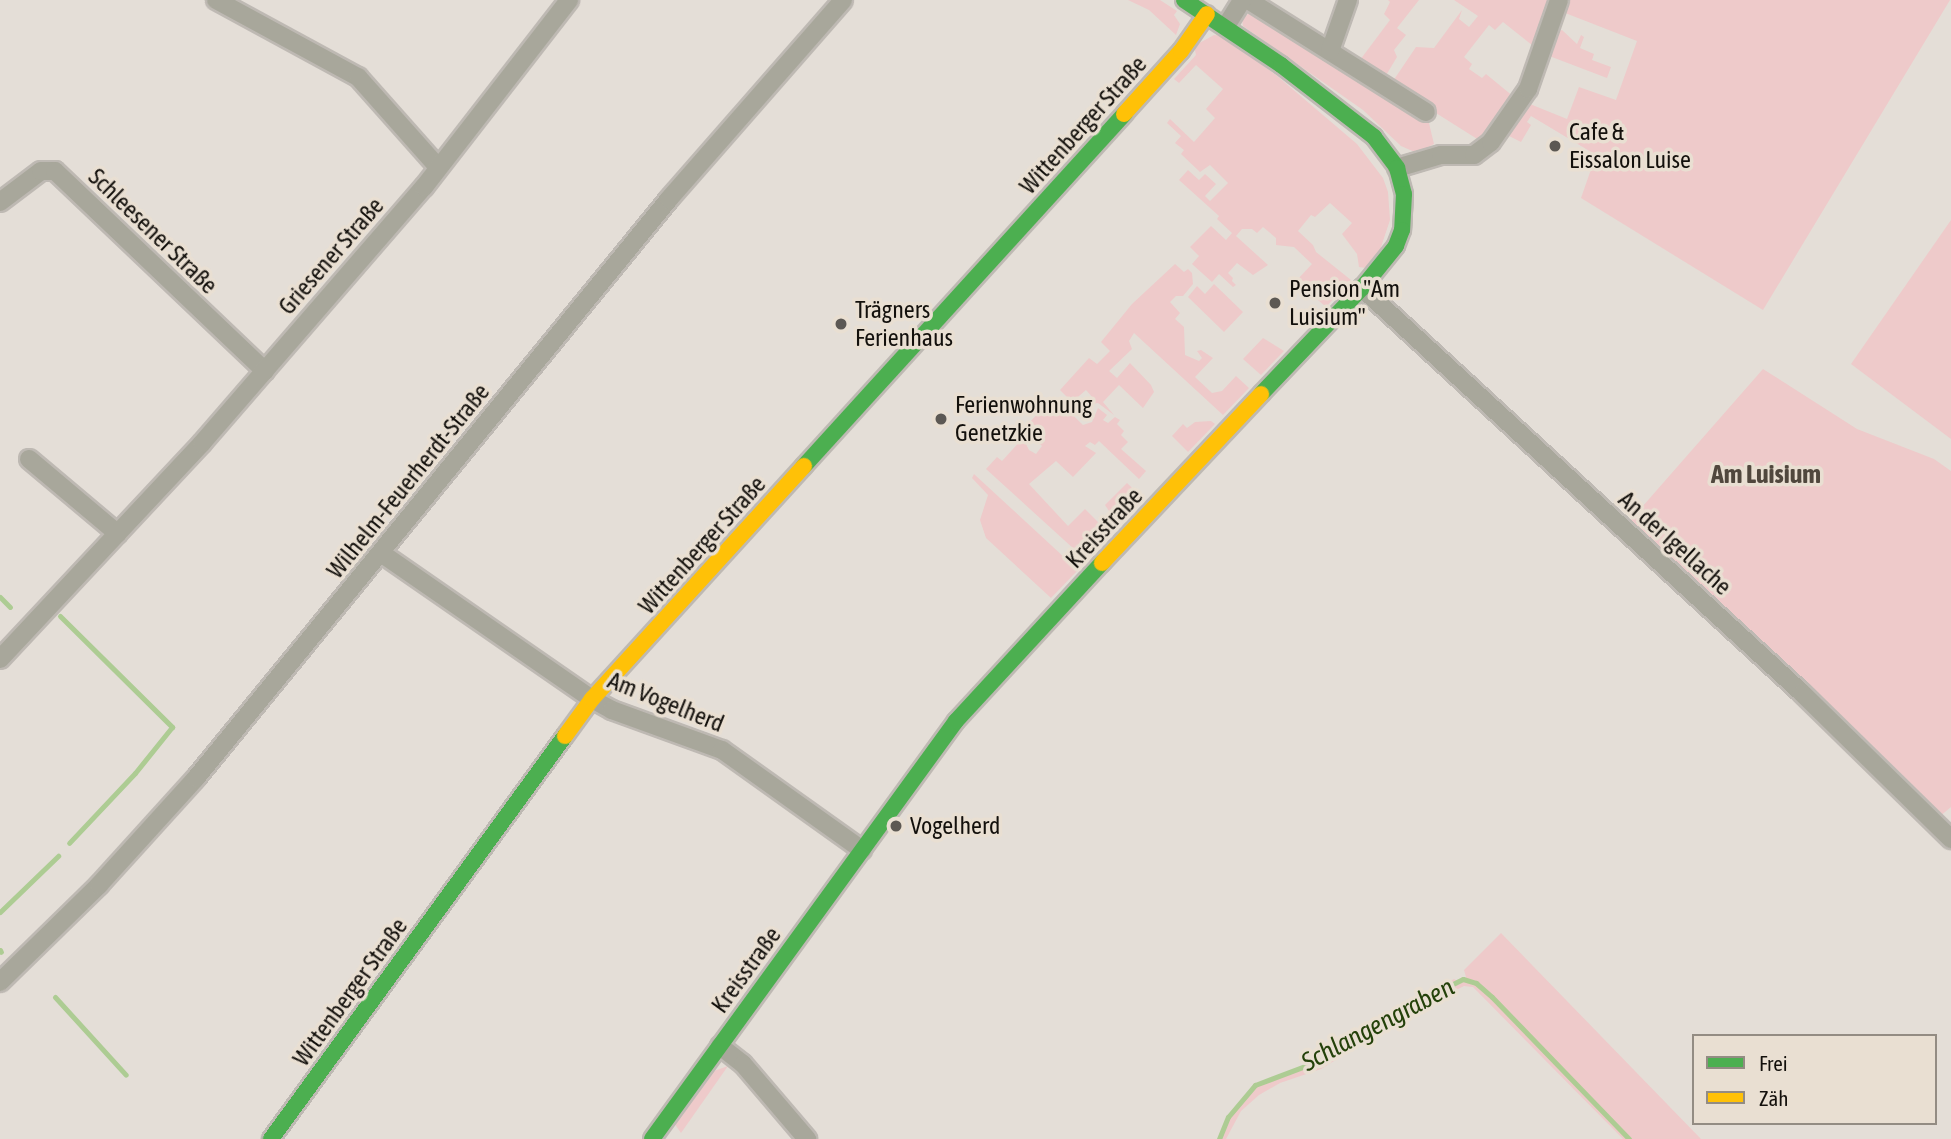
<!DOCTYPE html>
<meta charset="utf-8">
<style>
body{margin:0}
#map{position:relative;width:1951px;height:1139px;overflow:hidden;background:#e4ded7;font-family:"Asap Condensed",sans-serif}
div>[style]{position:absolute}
.green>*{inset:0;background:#eecaca}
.stream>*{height:5px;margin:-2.5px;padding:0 2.5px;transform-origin:2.5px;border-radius:2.5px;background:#adcc93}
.roads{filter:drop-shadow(2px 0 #beb9b3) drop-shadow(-2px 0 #beb9b3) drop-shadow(0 2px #beb9b3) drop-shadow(0 -2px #beb9b3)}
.street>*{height:18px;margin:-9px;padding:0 9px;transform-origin:9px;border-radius:9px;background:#a8a79b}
.fast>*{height:16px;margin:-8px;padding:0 8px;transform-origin:8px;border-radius:8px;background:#4caf50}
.slow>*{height:16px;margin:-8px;padding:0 8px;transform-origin:8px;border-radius:8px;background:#ffc107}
.dots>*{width:19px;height:19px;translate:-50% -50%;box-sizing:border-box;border:4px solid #e9dfd2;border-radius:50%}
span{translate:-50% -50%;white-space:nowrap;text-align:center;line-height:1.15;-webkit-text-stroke:7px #e9dfd2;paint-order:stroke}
.street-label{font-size:24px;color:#13100c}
.poi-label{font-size:24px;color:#13100c}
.left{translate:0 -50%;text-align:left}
.neighbourhood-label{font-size:26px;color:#50473d;font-weight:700}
.water-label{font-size:26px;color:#24410a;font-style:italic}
.legend{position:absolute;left:1692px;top:1034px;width:245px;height:91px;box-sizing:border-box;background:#e9dfd2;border:2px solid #938c83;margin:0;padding:9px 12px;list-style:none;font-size:21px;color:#13100c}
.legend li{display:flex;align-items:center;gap:14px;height:35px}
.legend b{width:35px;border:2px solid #938c83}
</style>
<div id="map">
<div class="green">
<i style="clip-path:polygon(1128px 0,1160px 0,1177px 11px,1174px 15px,1180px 24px,1176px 35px,1149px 10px)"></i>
<i style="clip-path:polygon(1388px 0,1419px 0,1397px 28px,1406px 35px,1394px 50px,1397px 57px,1385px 77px,1357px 64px,1390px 20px,1384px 14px,1390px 2px)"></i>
<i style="clip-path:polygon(1454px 0,1548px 0,1532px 45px,1503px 22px,1495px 30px,1489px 25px,1464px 57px,1472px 64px,1469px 69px,1482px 78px,1486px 74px,1514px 97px,1482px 142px,1393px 86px,1393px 81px,1416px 47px,1434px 48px,1462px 10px,1459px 19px,1469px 27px,1478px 16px)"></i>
<i style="clip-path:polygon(1564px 0,1950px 0,1763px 310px,1581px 198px,1596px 155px,1531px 116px,1527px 122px,1531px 125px,1521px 142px,1505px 134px,1525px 102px,1567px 119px,1579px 87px,1616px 100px,1637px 41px,1560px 11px)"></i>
<i style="clip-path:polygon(1253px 10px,1428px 119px,1434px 144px,1417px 153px,1401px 146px,1363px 110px,1243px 26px,1242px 19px)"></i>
<i style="clip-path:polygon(1562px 30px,1577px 44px,1581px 35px,1584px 37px,1580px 48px,1594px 54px,1592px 60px,1611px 67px,1607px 78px,1544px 54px,1553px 33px)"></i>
<i style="clip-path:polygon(1214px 35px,1222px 36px,1276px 75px,1357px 144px,1383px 178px,1388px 192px,1390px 220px,1379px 253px,1366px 268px,1359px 267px,1357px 254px,1342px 234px,1352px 223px,1330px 203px,1315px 217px,1311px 215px,1298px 231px,1313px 245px,1316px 252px,1351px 280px,1326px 307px,1296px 281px,1312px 264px,1294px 247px,1276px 245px,1276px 238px,1263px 227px,1257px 233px,1252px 229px,1242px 229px,1236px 236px,1268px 265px,1253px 275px,1237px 263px,1228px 273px,1233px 278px,1232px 281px,1236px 285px,1233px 287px,1219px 274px,1212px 282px,1192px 264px,1199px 256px,1190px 247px,1211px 226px,1226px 240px,1232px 233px,1217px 219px,1219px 216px,1179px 180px,1188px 170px,1199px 180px,1205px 174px,1216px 184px,1205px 196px,1210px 201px,1228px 183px,1210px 165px,1200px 172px,1181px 154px,1184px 150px,1175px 143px,1181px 136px,1167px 123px,1170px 119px,1194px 142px,1215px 118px,1206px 109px,1223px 89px,1196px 65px,1179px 83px,1174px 79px,1196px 55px,1194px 46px)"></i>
<i style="clip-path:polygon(1951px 220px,1951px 439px,1851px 364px)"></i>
<i style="clip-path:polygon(1175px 264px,1184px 272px,1188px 269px,1192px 273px,1193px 284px,1183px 296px,1176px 296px,1170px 302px,1180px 313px,1175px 319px,1184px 327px,1185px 355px,1199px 361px,1202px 358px,1197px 351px,1201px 350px,1213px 358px,1195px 377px,1212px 393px,1222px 391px,1236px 376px,1249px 388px,1223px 415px,1134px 333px,1129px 341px,1132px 349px,1109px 371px,1117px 378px,1130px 363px,1151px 385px,1154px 392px,1143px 408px,1119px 385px,1103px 402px,1114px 415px,1098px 403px,1092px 404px,1093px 398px,1086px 390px,1072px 402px,1060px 390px,1089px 358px,1097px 364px,1110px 351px,1101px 342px,1132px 304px)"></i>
<i style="clip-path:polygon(1214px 284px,1243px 312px,1224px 332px,1188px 297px,1197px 286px,1205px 294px)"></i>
<i style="clip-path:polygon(1263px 338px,1284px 351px,1261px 375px,1243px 359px)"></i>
<i style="clip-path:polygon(1763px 369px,1857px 429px,1934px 459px,1951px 471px,1951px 807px,1939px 817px,1628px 523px)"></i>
<i style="clip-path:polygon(1054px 397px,1083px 425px,1092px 422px,1098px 408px,1107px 415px,1103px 420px,1108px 423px,1115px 417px,1120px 420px,1117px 424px,1124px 431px,1121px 435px,1128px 442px,1121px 449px,1146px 471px,1139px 479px,1099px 441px,1095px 445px,1090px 442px,1085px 446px,1096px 453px,1073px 477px,1056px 461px,1029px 484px,1068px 526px,1085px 509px,1111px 535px,1086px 560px,986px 469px,997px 457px,1002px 461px,1023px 438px,1029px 450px,1036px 454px,1042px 446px,1024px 428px)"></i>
<i style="clip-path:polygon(1211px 421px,1215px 424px,1188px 452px,1172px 436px,1183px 424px,1187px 428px,1195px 422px)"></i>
<i style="clip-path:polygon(974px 474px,1078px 570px,1051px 598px,986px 538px,980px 520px,988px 495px,972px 478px)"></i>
<i style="clip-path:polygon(1127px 483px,1144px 499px,1119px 526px,1105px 505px)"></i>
<i style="clip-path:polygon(1501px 933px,1701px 1139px,1623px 1139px,1473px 987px,1464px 986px,1417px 1010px,1321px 1069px,1280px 1083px,1259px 1095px,1241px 1111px,1226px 1139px,1219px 1139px,1228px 1117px,1255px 1085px,1321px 1060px,1454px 979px,1459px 982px,1466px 977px,1464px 970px)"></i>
<i style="clip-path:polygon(728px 1066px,681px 1133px,674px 1123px,714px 1071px)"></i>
</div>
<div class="stream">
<i style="left:0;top:597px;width:14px;rotate:45deg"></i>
<i style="left:60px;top:616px;width:158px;rotate:44.7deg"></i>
<i style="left:172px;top:727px;width:59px;rotate:128.8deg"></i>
<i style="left:135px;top:773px;width:96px;rotate:133.3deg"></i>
<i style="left:0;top:912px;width:81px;rotate:-44deg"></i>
<i style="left:0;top:950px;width:2px;rotate:63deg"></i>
<i style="left:55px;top:997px;width:105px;rotate:47.7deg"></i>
<i style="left:1219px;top:1139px;width:24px;rotate:-68deg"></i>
<i style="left:1228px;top:1117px;width:42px;rotate:-49.8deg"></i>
<i style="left:1255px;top:1085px;width:71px;rotate:-20.7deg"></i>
<i style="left:1321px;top:1060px;width:114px;rotate:-31deg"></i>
<i style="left:1419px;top:1001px;width:49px;rotate:-26.6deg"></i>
<i style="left:1463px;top:979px;width:14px;rotate:17deg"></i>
<i style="left:1476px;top:983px;width:21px;rotate:41deg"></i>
<i style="left:1492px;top:997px;width:197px;rotate:46deg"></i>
</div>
<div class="roads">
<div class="street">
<i style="left:216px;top:0;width:162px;rotate:28.5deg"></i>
<i style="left:358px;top:77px;width:120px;rotate:48.4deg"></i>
<i style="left:1248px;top:0;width:210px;rotate:32.2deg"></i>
<i style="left:1226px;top:26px;width:31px;rotate:-58deg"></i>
<i style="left:1330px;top:51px;width:54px;rotate:-70.6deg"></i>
<i style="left:1397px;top:168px;width:46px;rotate:-16.5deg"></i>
<i style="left:1441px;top:155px;width:33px"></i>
<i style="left:1474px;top:155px;width:21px;rotate:-37deg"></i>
<i style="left:1491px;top:142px;width:65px;rotate:-55.1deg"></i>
<i style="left:1528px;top:89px;width:94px;rotate:-70.8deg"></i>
<i style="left:0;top:202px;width:51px;rotate:-37.1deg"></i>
<i style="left:41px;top:171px;width:14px"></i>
<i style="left:55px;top:171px;width:290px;rotate:43.6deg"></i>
<i style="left:1362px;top:288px;width:598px;rotate:42.63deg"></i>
<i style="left:1802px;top:693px;width:209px;rotate:44.4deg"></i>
<i style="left:29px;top:459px;width:116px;rotate:40.1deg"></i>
<i style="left:381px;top:553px;width:257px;rotate:34.7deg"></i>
<i style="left:592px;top:699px;width:23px;rotate:29deg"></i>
<i style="left:612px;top:710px;width:117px;rotate:20deg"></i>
<i style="left:722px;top:750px;width:172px;rotate:35.5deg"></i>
<i style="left:0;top:659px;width:296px;rotate:-46.9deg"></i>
<i style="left:202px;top:443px;width:339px;rotate:-49.1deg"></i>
<i style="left:424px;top:187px;width:237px;rotate:-52.2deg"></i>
<i style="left:0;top:982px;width:139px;rotate:-44.4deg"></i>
<i style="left:99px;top:885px;width:144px;rotate:-47.8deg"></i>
<i style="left:196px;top:778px;width:748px;rotate:-50.75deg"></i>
<i style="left:669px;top:199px;width:264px;rotate:-48.8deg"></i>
<i style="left:720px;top:1046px;width:29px;rotate:38deg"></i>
<i style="left:743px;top:1064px;width:99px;rotate:49.5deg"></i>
</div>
<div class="fast">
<i style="left:1184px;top:0;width:117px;rotate:33.8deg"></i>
<i style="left:1281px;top:65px;width:118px;rotate:37.7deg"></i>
<i style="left:1374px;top:137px;width:39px;rotate:53deg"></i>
<i style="left:1397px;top:168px;width:27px;rotate:75deg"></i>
<i style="left:1404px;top:194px;width:36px;rotate:93deg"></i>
<i style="left:1402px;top:230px;width:17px;rotate:111deg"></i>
<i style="left:1396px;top:246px;width:54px;rotate:129deg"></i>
<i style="left:1362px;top:288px;width:146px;rotate:133.6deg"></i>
<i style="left:804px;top:466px;width:476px;rotate:-47.7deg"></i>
<i style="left:271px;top:1139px;width:499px;rotate:-53.9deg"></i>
<i style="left:652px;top:1139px;width:517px;rotate:-53.97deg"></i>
<i style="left:956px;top:721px;width:215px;rotate:-47.3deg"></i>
</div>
<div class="slow">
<i style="left:1124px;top:114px;width:85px;rotate:-47.9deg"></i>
<i style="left:1181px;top:51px;width:45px;rotate:-54.9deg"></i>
<i style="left:1102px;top:563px;width:232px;rotate:-46.7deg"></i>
<i style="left:565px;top:736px;width:46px;rotate:-53.9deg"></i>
<i style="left:592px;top:699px;width:315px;rotate:-47.7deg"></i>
</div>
</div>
<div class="dots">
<i style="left:1555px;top:146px;background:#5c5853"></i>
<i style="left:1275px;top:303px;background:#5c5853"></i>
<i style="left:841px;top:324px;background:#5c5853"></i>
<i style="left:941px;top:419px;background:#5c5853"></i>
<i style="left:896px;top:826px;background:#5c5853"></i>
</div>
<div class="street-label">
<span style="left:1083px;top:125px;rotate:-48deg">Wittenberger Straße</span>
<span style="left:153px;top:231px;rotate:44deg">Schleesener Straße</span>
<span style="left:331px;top:256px;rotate:-49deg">Griesener Straße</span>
<span style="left:408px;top:481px;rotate:-51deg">Wilhelm-Feuerherdt-Straße</span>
<span style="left:1104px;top:528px;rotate:-47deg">Kreisstraße</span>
<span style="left:1675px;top:543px;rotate:42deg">An der Igellache</span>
<span style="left:702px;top:545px;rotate:-48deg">Wittenberger Straße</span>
<span style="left:666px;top:702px;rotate:22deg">Am Vogelherd</span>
<span style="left:746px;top:970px;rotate:-54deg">Kreisstraße</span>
<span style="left:350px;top:992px;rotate:-54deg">Wittenberger Straße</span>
</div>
<div class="poi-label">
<span class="left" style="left:1569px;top:146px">Cafe &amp;<br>Eissalon Luise</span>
<span class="left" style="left:1289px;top:303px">Pension "Am<br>Luisium"</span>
<span class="left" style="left:855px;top:324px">Trägners<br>Ferienhaus</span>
<span class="left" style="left:955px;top:419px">Ferienwohnung<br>Genetzkie</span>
<span class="left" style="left:910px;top:826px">Vogelherd</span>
</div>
<div class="neighbourhood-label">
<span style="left:1766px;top:475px">Am Luisium</span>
</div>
<div class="water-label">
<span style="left:1378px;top:1025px;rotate:-28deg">Schlangengraben</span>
</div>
<ul class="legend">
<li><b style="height:9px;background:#4caf50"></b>Frei</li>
<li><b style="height:9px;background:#ffc107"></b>Zäh</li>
</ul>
</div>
